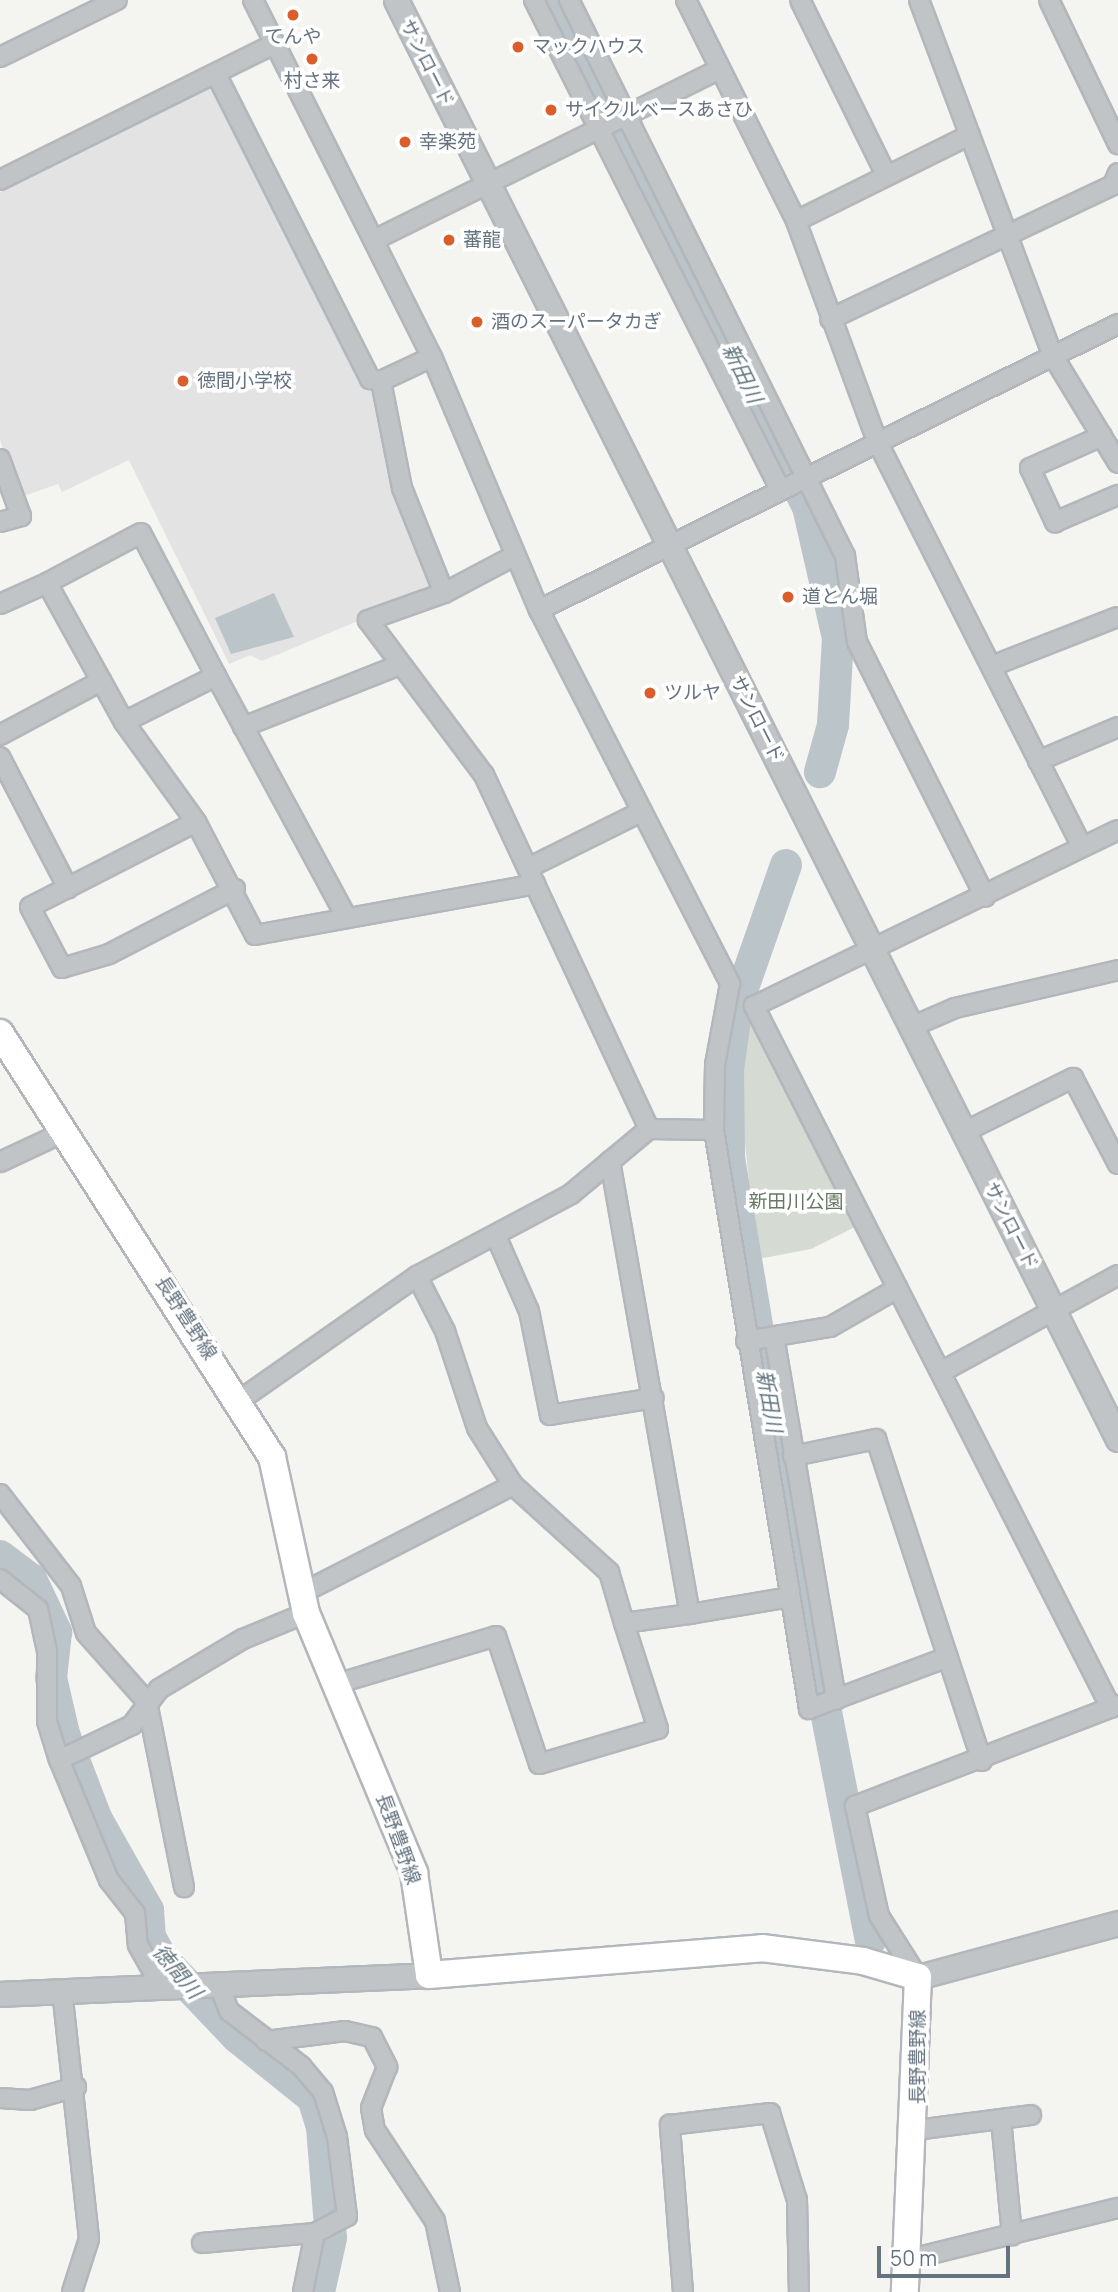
<!DOCTYPE html>
<meta charset="utf-8">
<style>
body{margin:0}
#map{position:relative;width:1118px;height:2292px;overflow:hidden;background:#f4f4f1;font-family:Manrope,"Noto Sans JP",sans-serif}
div>[style]{position:absolute}
.built>*{inset:0;background:#e2e3e2}
.green>*{inset:0;background:#d5dbd2}
.water>*{inset:0;background:#bbc4c9}
.river>*{height:32px;margin:-16px;padding:0 16px;transform-origin:16px;border-radius:16px;background:#bbc4c9}
.roads{filter:drop-shadow(2px 0 #b3b7bb) drop-shadow(-2px 0 #b3b7bb) drop-shadow(0 2px #b3b7bb) drop-shadow(0 -2px #b3b7bb)}
.minor>*{height:18px;margin:-9px;padding:0 9px;transform-origin:9px;border-radius:9px;background:#c0c4c7}
.tertiary>*{height:23px;margin:-11.5px;padding:0 11.5px;transform-origin:11.5px;border-radius:11.5px;background:#c0c4c7}
.secondary>*{height:26px;margin:-13px;padding:0 13px;transform-origin:13px;border-radius:13px;background:#fff}
.dots>*{width:19px;height:19px;translate:-50% -50%;box-sizing:border-box;border:4px solid #fff;border-radius:50%}
span{translate:-50% -50%;white-space:nowrap;text-align:center;line-height:1.15;-webkit-text-stroke:7px #fff;paint-order:stroke}
.poi-label{font-size:19px;color:#657380}
.left{translate:0 -50%;text-align:left}
.street-label{font-size:19px;color:#657380}
.park-label{font-size:19px;color:#667863}
.water-label{font-size:21px;color:#61747e;font-style:italic}
.scale{position:absolute;left:877px;top:2246px;width:133px;height:32px;box-sizing:border-box;border:4px solid #657380;border-top:0;padding-left:9px;font-size:21px;line-height:24px;white-space:nowrap;color:#657380;-webkit-text-stroke:5px #fff;paint-order:stroke}
</style>
<div id="map">
<div class="built">
<i style="clip-path:polygon(214px 86px,371px 390px,434px 583px,425px 593px,262px 661px,250px 655px,229px 664px,129px 460px,62px 492px,58px 484px,18px 498px,0 439px,0 192px)"></i>
</div>
<div class="green">
<i style="clip-path:polygon(749px 1002px,861px 1224px,811px 1249px,758px 1259px,738px 1083px)"></i>
</div>
<div class="water">
<i style="clip-path:polygon(274px 593px,294px 637px,231px 654px,215px 618px)"></i>
</div>
<div class="river">
<i style="left:551px;top:0;width:568px;rotate:63.12deg"></i>
<i style="left:808px;top:507px;width:134px;rotate:77.1deg"></i>
<i style="left:838px;top:638px;width:87px;rotate:93.3deg"></i>
<i style="left:833px;top:725px;width:49px;rotate:105.5deg"></i>
<i style="left:786px;top:865px;width:148px;rotate:109.3deg"></i>
<i style="left:737px;top:1005px;width:66px;rotate:97.9deg"></i>
<i style="left:728px;top:1070px;width:88px;rotate:89.3deg"></i>
<i style="left:729px;top:1158px;width:412px;rotate:80.5deg"></i>
<i style="left:797px;top:1564px;width:383px;rotate:78.9deg"></i>
<i style="left:0;top:1556px;width:39px;rotate:37deg"></i>
<i style="left:31px;top:1579px;width:59px;rotate:64.7deg"></i>
<i style="left:56px;top:1632px;width:46px;rotate:96.2deg"></i>
<i style="left:51px;top:1678px;width:57px;rotate:76.9deg"></i>
<i style="left:64px;top:1734px;width:90px;rotate:69.1deg"></i>
<i style="left:96px;top:1818px;width:106px;rotate:60.5deg"></i>
<i style="left:148px;top:1910px;width:27px;rotate:86deg"></i>
<i style="left:150px;top:1937px;width:23px;rotate:61deg"></i>
<i style="left:161px;top:1957px;width:110px;rotate:46.5deg"></i>
<i style="left:237px;top:2037px;width:97px;rotate:38.8deg"></i>
<i style="left:313px;top:2098px;width:30px;rotate:73deg"></i>
<i style="left:322px;top:2127px;width:111px;rotate:85.4deg"></i>
<i style="left:331px;top:2238px;width:55px;rotate:102.5deg"></i>
</div>
<div class="roads">
<div class="minor">
<i style="left:253px;top:0;width:399px;rotate:63.4deg"></i>
<i style="left:432px;top:357px;width:275px;rotate:67.1deg"></i>
<i style="left:539px;top:610px;width:420px;rotate:62.9deg"></i>
<i style="left:730px;top:984px;width:82px;rotate:100.5deg"></i>
<i style="left:715px;top:1065px;width:65px;rotate:90.9deg"></i>
<i style="left:714px;top:1130px;width:587px;rotate:80.68deg"></i>
<i style="left:809px;top:1709px;width:148px;rotate:-20.5deg"></i>
<i style="left:534px;top:0;width:547px;rotate:63.29deg"></i>
<i style="left:569px;top:0;width:621px;rotate:63.6deg"></i>
<i style="left:845px;top:556px;width:87px;rotate:82.1deg"></i>
<i style="left:857px;top:642px;width:285px;rotate:63.3deg"></i>
<i style="left:686px;top:0;width:247px;rotate:63.5deg"></i>
<i style="left:796px;top:221px;width:234px;rotate:69.8deg"></i>
<i style="left:877px;top:441px;width:452px;rotate:63.2deg"></i>
<i style="left:800px;top:0;width:195px;rotate:63.8deg"></i>
<i style="left:919px;top:0;width:380px;rotate:69.4deg"></i>
<i style="left:1053px;top:356px;width:125px;rotate:58.7deg"></i>
<i style="left:1049px;top:0;width:160px;rotate:64.4deg"></i>
<i style="left:0;top:57px;width:130px;rotate:-26deg"></i>
<i style="left:216px;top:74px;width:342px;rotate:63.2deg"></i>
<i style="left:370px;top:379px;width:11px;rotate:10deg"></i>
<i style="left:381px;top:381px;width:56px;rotate:-25.2deg"></i>
<i style="left:0;top:180px;width:306px;rotate:-26.4deg"></i>
<i style="left:796px;top:221px;width:194px;rotate:-26.3deg"></i>
<i style="left:374px;top:240px;width:386px;rotate:-26.3deg"></i>
<i style="left:830px;top:319px;width:313px;rotate:-25.3deg"></i>
<i style="left:1113px;top:185px;width:13px;rotate:-67deg"></i>
<i style="left:381px;top:381px;width:109px;rotate:78.9deg"></i>
<i style="left:402px;top:488px;width:113px;rotate:68.2deg"></i>
<i style="left:1102px;top:436px;width:79px;rotate:156deg"></i>
<i style="left:1030px;top:468px;width:60px;rotate:65.2deg"></i>
<i style="left:1055px;top:522px;width:69px;rotate:-23.2deg"></i>
<i style="left:0;top:459px;width:61px;rotate:69.8deg"></i>
<i style="left:21px;top:516px;width:22px;rotate:164deg"></i>
<i style="left:514px;top:556px;width:79px;rotate:152.1deg"></i>
<i style="left:444px;top:593px;width:81px;rotate:160.4deg"></i>
<i style="left:368px;top:620px;width:194px;rotate:53.2deg"></i>
<i style="left:484px;top:775px;width:391px;rotate:65deg"></i>
<i style="left:0;top:604px;width:51px;rotate:-24.1deg"></i>
<i style="left:539px;top:610px;width:646px;rotate:-26.29deg"></i>
<i style="left:992px;top:666px;width:135px;rotate:-21.3deg"></i>
<i style="left:216px;top:676px;width:273px;rotate:61.6deg"></i>
<i style="left:124px;top:722px;width:103px;rotate:-26.6deg"></i>
<i style="left:216px;top:676px;width:161px;rotate:-117.7deg"></i>
<i style="left:141px;top:533px;width:106px;rotate:152deg"></i>
<i style="left:47px;top:583px;width:159px;rotate:61deg"></i>
<i style="left:124px;top:722px;width:123px;rotate:54.2deg"></i>
<i style="left:196px;top:822px;width:127px;rotate:62.4deg"></i>
<i style="left:255px;top:935px;width:285px;rotate:-10.3deg"></i>
<i style="left:243px;top:727px;width:166px;rotate:-21.6deg"></i>
<i style="left:0;top:735px;width:115px;rotate:-28.1deg"></i>
<i style="left:0;top:757px;width:148px;rotate:62.6deg"></i>
<i style="left:1038px;top:761px;width:87px;rotate:-23deg"></i>
<i style="left:196px;top:822px;width:186px;rotate:152.9deg"></i>
<i style="left:30px;top:907px;width:69px;rotate:62.3deg"></i>
<i style="left:62px;top:968px;width:49px;rotate:-16.6deg"></i>
<i style="left:109px;top:954px;width:142px;rotate:-27.3deg"></i>
<i style="left:530px;top:867px;width:124px;rotate:-26.4deg"></i>
<i style="left:911px;top:1027px;width:48px;rotate:-23.4deg"></i>
<i style="left:955px;top:1008px;width:167px;rotate:-13.1deg"></i>
<i style="left:964px;top:1132px;width:122px;rotate:-26.4deg"></i>
<i style="left:1073px;top:1078px;width:97px;rotate:62.4deg"></i>
<i style="left:610px;top:1161px;width:460px;rotate:80deg"></i>
<i style="left:690px;top:1614px;width:101px;rotate:-9.6deg"></i>
<i style="left:0;top:1162px;width:71px;rotate:-25.1deg"></i>
<i style="left:496px;top:1236px;width:82px;rotate:66.3deg"></i>
<i style="left:529px;top:1311px;width:106px;rotate:78.6deg"></i>
<i style="left:550px;top:1415px;width:105px;rotate:-9.3deg"></i>
<i style="left:417px;top:1276px;width:62px;rotate:63deg"></i>
<i style="left:445px;top:1331px;width:102px;rotate:71.7deg"></i>
<i style="left:477px;top:1428px;width:67px;rotate:57.7deg"></i>
<i style="left:774px;top:1336px;width:369px;rotate:80.3deg"></i>
<i style="left:746px;top:1341px;width:85px;rotate:-9.5deg"></i>
<i style="left:830px;top:1327px;width:78px;rotate:-29.8deg"></i>
<i style="left:941px;top:1372px;width:202px;rotate:-28.7deg"></i>
<i style="left:240px;top:1400px;width:216px;rotate:-35deg"></i>
<i style="left:417px;top:1276px;width:174px;rotate:-28deg"></i>
<i style="left:571px;top:1194px;width:102px;rotate:-39.8deg"></i>
<i style="left:649px;top:1129px;width:65px;rotate:0.9deg"></i>
<i style="left:793px;top:1456px;width:85px;rotate:-11.6deg"></i>
<i style="left:876px;top:1439px;width:339px;rotate:71.8deg"></i>
<i style="left:0;top:1494px;width:116px;rotate:52.3deg"></i>
<i style="left:71px;top:1586px;width:49px;rotate:72.3deg"></i>
<i style="left:86px;top:1633px;width:92px;rotate:48.5deg"></i>
<i style="left:147px;top:1702px;width:189px;rotate:78.7deg"></i>
<i style="left:0;top:1579px;width:48px;rotate:38.3deg"></i>
<i style="left:38px;top:1609px;width:43px;rotate:77.9deg"></i>
<i style="left:47px;top:1651px;width:70px;rotate:90deg"></i>
<i style="left:47px;top:1721px;width:38px;rotate:73deg"></i>
<i style="left:58px;top:1757px;width:133px;rotate:67.5deg"></i>
<i style="left:109px;top:1880px;width:42px;rotate:51.8deg"></i>
<i style="left:135px;top:1913px;width:32px;rotate:85deg"></i>
<i style="left:138px;top:1945px;width:47px;rotate:60.7deg"></i>
<i style="left:302px;top:1593px;width:237px;rotate:-27.1deg"></i>
<i style="left:513px;top:1485px;width:130px;rotate:42.2deg"></i>
<i style="left:609px;top:1572px;width:53px;rotate:73.6deg"></i>
<i style="left:336px;top:1684px;width:167px;rotate:-16.7deg"></i>
<i style="left:496px;top:1636px;width:135px;rotate:71.4deg"></i>
<i style="left:539px;top:1764px;width:124px;rotate:-16.4deg"></i>
<i style="left:658px;top:1729px;width:111px;rotate:-107.8deg"></i>
<i style="left:624px;top:1623px;width:67px;rotate:-7.8deg"></i>
<i style="left:1111px;top:1708px;width:788px;rotate:-116.96deg"></i>
<i style="left:754px;top:1006px;width:404px;rotate:-25.8deg"></i>
<i style="left:59px;top:1760px;width:81px;rotate:-25.6deg"></i>
<i style="left:132px;top:1725px;width:45px;rotate:-53.1deg"></i>
<i style="left:159px;top:1689px;width:98px;rotate:-30.8deg"></i>
<i style="left:243px;top:1639px;width:68px;rotate:-22.4deg"></i>
<i style="left:917px;top:1976px;width:71px;rotate:-122.3deg"></i>
<i style="left:879px;top:1916px;width:113px;rotate:-102.3deg"></i>
<i style="left:855px;top:1806px;width:282px;rotate:-21deg"></i>
<i style="left:219px;top:1985px;width:28px;rotate:69deg"></i>
<i style="left:229px;top:2011px;width:91px;rotate:37.4deg"></i>
<i style="left:301px;top:2066px;width:34px;rotate:50deg"></i>
<i style="left:323px;top:2092px;width:47px;rotate:72.7deg"></i>
<i style="left:337px;top:2137px;width:80px;rotate:82.8deg"></i>
<i style="left:347px;top:2216px;width:36px;rotate:152deg"></i>
<i style="left:315px;top:2233px;width:60px;rotate:101.5deg"></i>
<i style="left:62px;top:1990px;width:250px;rotate:83.8deg"></i>
<i style="left:89px;top:2239px;width:56px;rotate:107.8deg"></i>
<i style="left:266px;top:2041px;width:80px;rotate:-7.2deg"></i>
<i style="left:345px;top:2031px;width:28px;rotate:13deg"></i>
<i style="left:372px;top:2037px;width:34px;rotate:63deg"></i>
<i style="left:387px;top:2067px;width:44px;rotate:111.3deg"></i>
<i style="left:371px;top:2108px;width:22px;rotate:80deg"></i>
<i style="left:375px;top:2130px;width:109px;rotate:56.6deg"></i>
<i style="left:435px;top:2221px;width:73px;rotate:78.1deg"></i>
<i style="left:0;top:2098px;width:30px;rotate:4deg"></i>
<i style="left:30px;top:2100px;width:48px;rotate:-15.8deg"></i>
<i style="left:1001px;top:2119px;width:117px;rotate:84.6deg"></i>
<i style="left:916px;top:2130px;width:116px;rotate:-7.4deg"></i>
<i style="left:202px;top:2243px;width:113px;rotate:-5.1deg"></i>
<i style="left:906px;top:2260px;width:218px;rotate:-13.8deg"></i>
<i style="left:683px;top:2292px;width:168px;rotate:-94.5deg"></i>
<i style="left:670px;top:2125px;width:101px;rotate:-6.8deg"></i>
<i style="left:770px;top:2113px;width:91px;rotate:72.8deg"></i>
<i style="left:797px;top:2200px;width:92px;rotate:88.8deg"></i>
</div>
<div class="tertiary">
<i style="left:396px;top:0;width:1610px;rotate:63.36deg"></i>
<i style="left:918px;top:1977px;width:207px;rotate:-15.1deg"></i>
<i style="left:0;top:1994px;width:429px;rotate:-2.5deg"></i>
</div>
<div class="secondary">
<i style="left:0;top:1033px;width:504px;rotate:57.32deg"></i>
<i style="left:272px;top:1457px;width:160px;rotate:77.7deg"></i>
<i style="left:306px;top:1613px;width:282px;rotate:67.4deg"></i>
<i style="left:414px;top:1873px;width:103px;rotate:81.6deg"></i>
<i style="left:429px;top:1975px;width:334px;rotate:-4.6deg"></i>
<i style="left:762px;top:1948px;width:102px;rotate:7.3deg"></i>
<i style="left:863px;top:1961px;width:57px;rotate:16.2deg"></i>
<i style="left:918px;top:1977px;width:315px;rotate:92.4deg"></i>
</div>
</div>
<div class="dots">
<i style="left:293px;top:15px;background:#d95e2c"></i>
<i style="left:518px;top:47px;background:#d95e2c"></i>
<i style="left:312px;top:59px;background:#d95e2c"></i>
<i style="left:551px;top:110px;background:#d95e2c"></i>
<i style="left:405px;top:142px;background:#d95e2c"></i>
<i style="left:449px;top:240px;background:#d95e2c"></i>
<i style="left:477px;top:322px;background:#d95e2c"></i>
<i style="left:183px;top:381px;background:#d95e2c"></i>
<i style="left:788px;top:597px;background:#d95e2c"></i>
<i style="left:650px;top:693px;background:#d95e2c"></i>
</div>
<div class="poi-label">
<span style="left:293px;top:37px">てんや</span>
<span class="left" style="left:532px;top:47px">マックハウス</span>
<span style="left:312px;top:81px">村さ来</span>
<span class="left" style="left:565px;top:110px">サイクルベースあさひ</span>
<span class="left" style="left:419px;top:142px">幸楽苑</span>
<span class="left" style="left:463px;top:240px">蕃龍</span>
<span class="left" style="left:491px;top:322px">酒のスーパータカぎ</span>
<span class="left" style="left:197px;top:381px">徳間小学校</span>
<span class="left" style="left:802px;top:597px">道とん堀</span>
<span class="left" style="left:664px;top:693px">ツルヤ</span>
</div>
<div class="street-label">
<span style="left:427px;top:63px;rotate:63deg">サンロード</span>
<span style="left:757px;top:719px;rotate:63deg">サンロード</span>
<span style="left:1011px;top:1226px;rotate:63deg">サンロード</span>
<span style="left:186px;top:1318px;rotate:57deg">長野豊野線</span>
<span style="left:398px;top:1839px;rotate:70deg">長野豊野線</span>
<span style="left:918px;top:2057px;rotate:-90deg">長野豊野線</span>
</div>
<div class="park-label">
<span style="left:796px;top:1202px">新田川公園</span>
</div>
<div class="water-label">
<span style="left:743px;top:373px;rotate:64deg">新田川</span>
<span style="left:770px;top:1401px;rotate:80deg">新田川</span>
<span style="left:178px;top:1971px;rotate:50deg">徳間川</span>
</div>
<div class="scale">50 m</div>
</div>
